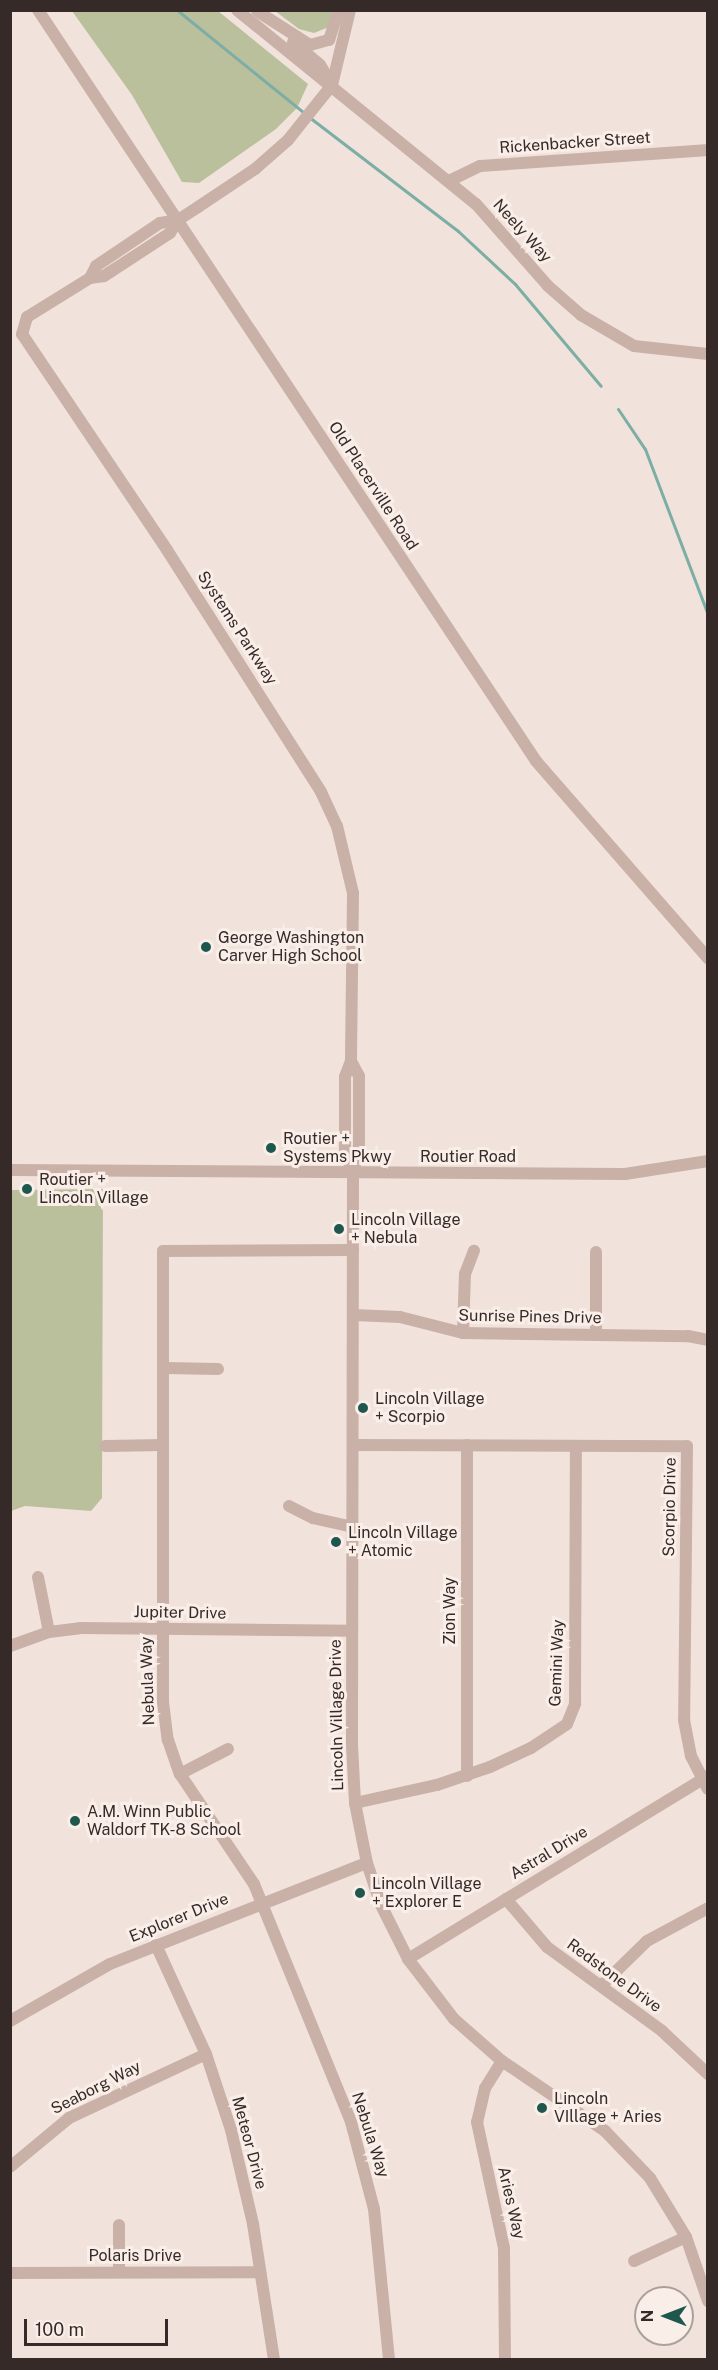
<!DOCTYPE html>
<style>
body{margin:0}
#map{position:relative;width:718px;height:2370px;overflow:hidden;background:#f1e3dc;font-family:"Public Sans",sans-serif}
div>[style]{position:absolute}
.green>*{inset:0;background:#bbc09c}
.stream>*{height:3px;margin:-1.5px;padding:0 1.5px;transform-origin:1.5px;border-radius:1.5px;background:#7caea6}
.minor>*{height:12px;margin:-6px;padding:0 6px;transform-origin:6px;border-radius:6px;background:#c9b1a8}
.dots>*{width:16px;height:16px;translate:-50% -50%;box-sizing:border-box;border:3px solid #f9eee8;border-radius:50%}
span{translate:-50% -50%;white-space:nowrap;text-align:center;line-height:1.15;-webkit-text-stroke:6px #f9eee8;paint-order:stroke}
.street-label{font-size:16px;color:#362a28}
.poi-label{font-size:16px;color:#362a28}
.left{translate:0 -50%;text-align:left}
.frame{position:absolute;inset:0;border:12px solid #362a28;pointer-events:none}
.north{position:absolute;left:634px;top:2286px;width:60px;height:60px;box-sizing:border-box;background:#f9eee8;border:2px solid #aba09b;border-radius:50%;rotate:270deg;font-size:16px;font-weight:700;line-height:24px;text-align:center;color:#362a28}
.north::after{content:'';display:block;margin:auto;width:21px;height:27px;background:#1f574f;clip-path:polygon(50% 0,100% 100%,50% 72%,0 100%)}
.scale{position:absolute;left:24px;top:2319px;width:144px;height:27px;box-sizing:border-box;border:3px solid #362a28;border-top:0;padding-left:8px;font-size:18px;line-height:21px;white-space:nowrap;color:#362a28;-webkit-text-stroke:4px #f9eee8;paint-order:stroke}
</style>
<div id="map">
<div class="green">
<i style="clip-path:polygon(72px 11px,218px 11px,308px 84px,297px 108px,276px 129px,199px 183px,182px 182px,132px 95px)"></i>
<i style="clip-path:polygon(275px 11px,333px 11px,329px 27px,314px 33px,299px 29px)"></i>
<i style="clip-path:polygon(103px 1189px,102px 1498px,91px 1511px,25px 1506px,11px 1511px,11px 1190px)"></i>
</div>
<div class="stream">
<i style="left:177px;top:10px;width:164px;rotate:39deg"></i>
<i style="left:309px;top:117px;width:188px;rotate:37.4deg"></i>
<i style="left:458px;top:231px;width:78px;rotate:42.9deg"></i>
<i style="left:515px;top:284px;width:133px;rotate:49.9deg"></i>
<i style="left:618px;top:409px;width:48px;rotate:56deg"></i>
<i style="left:645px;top:449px;width:178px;rotate:69.2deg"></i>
</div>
<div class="minor">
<i style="left:38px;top:10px;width:901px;rotate:56.45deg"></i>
<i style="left:536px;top:761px;width:262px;rotate:48.9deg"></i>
<i style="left:237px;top:10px;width:308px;rotate:39.1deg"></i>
<i style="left:476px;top:204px;width:109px;rotate:48.7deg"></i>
<i style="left:548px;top:286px;width:44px;rotate:41.3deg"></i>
<i style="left:581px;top:315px;width:61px;rotate:30.3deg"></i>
<i style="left:634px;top:346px;width:74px;rotate:6.2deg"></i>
<i style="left:257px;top:11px;width:63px;rotate:32.7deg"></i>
<i style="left:310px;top:45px;width:20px;rotate:-15deg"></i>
<i style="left:329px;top:40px;width:32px;rotate:-72deg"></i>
<i style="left:293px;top:42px;width:35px;rotate:40deg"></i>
<i style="left:320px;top:65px;width:22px;rotate:58deg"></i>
<i style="left:449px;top:181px;width:34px;rotate:-26deg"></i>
<i style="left:480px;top:166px;width:229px;rotate:-4deg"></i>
<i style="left:178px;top:220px;width:15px;rotate:122deg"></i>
<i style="left:170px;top:233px;width:79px;rotate:146.9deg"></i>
<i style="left:104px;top:276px;width:14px;rotate:172deg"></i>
<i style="left:90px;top:278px;width:74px;rotate:148.2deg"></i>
<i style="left:27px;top:317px;width:18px;rotate:106deg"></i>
<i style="left:22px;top:334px;width:260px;rotate:56.1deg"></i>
<i style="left:167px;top:550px;width:287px;rotate:57.5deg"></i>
<i style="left:321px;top:792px;width:38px;rotate:65deg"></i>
<i style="left:337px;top:826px;width:69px;rotate:76.6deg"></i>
<i style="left:353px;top:893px;width:168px;rotate:90.7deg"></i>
<i style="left:351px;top:1061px;width:17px;rotate:111deg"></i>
<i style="left:345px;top:1077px;width:72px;rotate:90deg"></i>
<i style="left:345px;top:1149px;width:24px;rotate:73deg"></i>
<i style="left:90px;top:278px;width:13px;rotate:-63deg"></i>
<i style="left:96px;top:266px;width:77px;rotate:-33.9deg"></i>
<i style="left:160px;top:223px;width:18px;rotate:-9deg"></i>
<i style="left:178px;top:220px;width:24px;rotate:-33deg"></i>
<i style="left:198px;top:207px;width:69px;rotate:-33.7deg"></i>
<i style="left:255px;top:169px;width:44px;rotate:-41.3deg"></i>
<i style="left:288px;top:140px;width:70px;rotate:-51.3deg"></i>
<i style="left:332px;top:85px;width:77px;rotate:-76.5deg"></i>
<i style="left:351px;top:1061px;width:17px;rotate:62deg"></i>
<i style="left:359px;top:1076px;width:70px;rotate:90deg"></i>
<i style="left:359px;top:1146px;width:29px;rotate:102deg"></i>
<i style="left:353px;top:1174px;width:571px;rotate:90.1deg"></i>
<i style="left:352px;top:1745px;width:58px;rotate:87deg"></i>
<i style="left:355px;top:1803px;width:61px;rotate:78.7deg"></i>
<i style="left:367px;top:1863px;width:44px;rotate:71.6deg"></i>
<i style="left:381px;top:1905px;width:60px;rotate:63.4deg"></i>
<i style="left:408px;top:1959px;width:76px;rotate:52.5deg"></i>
<i style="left:454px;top:2019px;width:64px;rotate:41.2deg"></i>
<i style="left:502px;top:2061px;width:125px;rotate:34.2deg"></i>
<i style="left:605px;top:2131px;width:65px;rotate:46.2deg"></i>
<i style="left:650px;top:2178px;width:69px;rotate:58.6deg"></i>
<i style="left:686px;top:2237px;width:68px;rotate:71deg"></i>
<i style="left:10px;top:1170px;width:615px;rotate:0.37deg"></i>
<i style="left:625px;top:1174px;width:84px;rotate:-8.9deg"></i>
<i style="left:353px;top:1250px;width:190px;rotate:179.7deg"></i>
<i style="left:163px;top:1251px;width:451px;rotate:90deg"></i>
<i style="left:163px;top:1702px;width:38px;rotate:83deg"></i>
<i style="left:168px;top:1740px;width:36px;rotate:71deg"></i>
<i style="left:180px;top:1774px;width:133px;rotate:56.1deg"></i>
<i style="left:254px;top:1884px;width:257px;rotate:67.8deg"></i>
<i style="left:351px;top:2122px;width:90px;rotate:75.2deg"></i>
<i style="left:374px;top:2209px;width:152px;rotate:84.3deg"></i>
<i style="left:354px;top:1315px;width:46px;rotate:2.5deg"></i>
<i style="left:400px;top:1317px;width:65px;rotate:14.3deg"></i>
<i style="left:463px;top:1333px;width:225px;rotate:0.8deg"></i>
<i style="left:688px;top:1336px;width:20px;rotate:11deg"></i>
<i style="left:463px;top:1333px;width:59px;rotate:-88.1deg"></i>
<i style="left:465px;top:1274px;width:25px;rotate:-69deg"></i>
<i style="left:596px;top:1335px;width:83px;rotate:-90deg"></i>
<i style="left:164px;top:1368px;width:54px;rotate:1.1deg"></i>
<i style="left:353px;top:1445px;width:334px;rotate:0.2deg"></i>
<i style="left:687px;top:1446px;width:274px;rotate:90.6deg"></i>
<i style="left:684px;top:1720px;width:37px;rotate:79deg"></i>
<i style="left:691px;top:1756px;width:37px;rotate:63deg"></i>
<i style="left:105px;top:1446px;width:58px;rotate:-1deg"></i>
<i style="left:289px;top:1506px;width:27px;rotate:27deg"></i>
<i style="left:313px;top:1518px;width:41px;rotate:12.7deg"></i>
<i style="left:38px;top:1577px;width:56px;rotate:78.7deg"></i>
<i style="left:10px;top:1646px;width:41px;rotate:-19.7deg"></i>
<i style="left:49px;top:1632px;width:31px;rotate:-7deg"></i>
<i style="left:80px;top:1628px;width:272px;rotate:0.6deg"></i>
<i style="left:180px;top:1774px;width:54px;rotate:-27.5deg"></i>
<i style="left:467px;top:1776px;width:331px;rotate:-90deg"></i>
<i style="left:355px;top:1803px;width:84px;rotate:-12.4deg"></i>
<i style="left:437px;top:1785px;width:56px;rotate:-18.8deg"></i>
<i style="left:490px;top:1767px;width:45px;rotate:-24.9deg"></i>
<i style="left:531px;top:1748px;width:43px;rotate:-33.7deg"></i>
<i style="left:567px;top:1724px;width:22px;rotate:-68deg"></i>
<i style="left:575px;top:1704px;width:258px;rotate:-89.8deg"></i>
<i style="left:506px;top:1899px;width:63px;rotate:49.5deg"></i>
<i style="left:547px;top:1947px;width:142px;rotate:36.1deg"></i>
<i style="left:662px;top:2031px;width:63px;rotate:43.1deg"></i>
<i style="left:156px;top:1945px;width:120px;rotate:65.4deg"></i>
<i style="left:206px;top:2054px;width:80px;rotate:71.8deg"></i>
<i style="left:231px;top:2130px;width:97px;rotate:76.8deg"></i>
<i style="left:253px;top:2224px;width:138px;rotate:81.2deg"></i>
<i style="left:408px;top:1959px;width:351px;rotate:-31.4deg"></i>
<i style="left:601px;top:1986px;width:64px;rotate:-44.4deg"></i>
<i style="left:647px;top:1941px;width:69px;rotate:-28.4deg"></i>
<i style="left:10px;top:2021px;width:115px;rotate:-29.7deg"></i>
<i style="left:110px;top:1964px;width:276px;rotate:-21.5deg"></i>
<i style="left:502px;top:2061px;width:32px;rotate:122deg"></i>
<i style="left:485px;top:2088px;width:35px;rotate:103deg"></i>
<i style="left:477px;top:2122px;width:129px;rotate:77.9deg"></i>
<i style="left:504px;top:2248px;width:112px;rotate:89.5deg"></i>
<i style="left:10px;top:2167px;width:77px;rotate:-39.7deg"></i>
<i style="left:69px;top:2118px;width:151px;rotate:-25deg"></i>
<i style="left:119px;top:2225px;width:47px;rotate:90deg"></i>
<i style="left:634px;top:2261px;width:57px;rotate:-24.8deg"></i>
<i style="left:10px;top:2273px;width:250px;rotate:-0.2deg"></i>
</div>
<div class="dots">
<i style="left:206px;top:947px;background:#1f574f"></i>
<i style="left:271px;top:1148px;background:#1f574f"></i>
<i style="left:27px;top:1189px;background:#1f574f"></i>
<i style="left:339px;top:1229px;background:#1f574f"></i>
<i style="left:363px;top:1408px;background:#1f574f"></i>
<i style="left:336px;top:1542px;background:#1f574f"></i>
<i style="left:75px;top:1821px;background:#1f574f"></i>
<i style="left:360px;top:1893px;background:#1f574f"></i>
<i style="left:542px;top:2108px;background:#1f574f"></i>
</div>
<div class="street-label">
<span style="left:575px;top:143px;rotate:-4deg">Rickenbacker Street</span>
<span style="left:522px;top:231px;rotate:48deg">Neely Way</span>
<span style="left:373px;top:486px;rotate:57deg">Old Placerville Road</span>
<span style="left:237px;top:628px;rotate:57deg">Systems Parkway</span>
<span style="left:468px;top:1157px">Routier Road</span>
<span style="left:530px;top:1317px;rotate:1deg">Sunrise Pines Drive</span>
<span style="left:670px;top:1507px;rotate:-89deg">Scorpio Drive</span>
<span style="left:450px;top:1611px;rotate:-90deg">Zion Way</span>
<span style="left:180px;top:1613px;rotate:1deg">Jupiter Drive</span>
<span style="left:557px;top:1663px;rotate:-88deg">Gemini Way</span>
<span style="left:148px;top:1681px;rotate:-92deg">Nebula Way</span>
<span style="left:337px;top:1715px;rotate:-91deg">Lincoln Village Drive</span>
<span style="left:549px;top:1853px;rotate:-31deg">Astral Drive</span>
<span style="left:179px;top:1918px;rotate:-22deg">Explorer Drive</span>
<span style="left:614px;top:1976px;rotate:36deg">Redstone Drive</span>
<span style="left:96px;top:2088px;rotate:-27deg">Seaborg Way</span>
<span style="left:370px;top:2135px;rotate:72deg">Nebula Way</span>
<span style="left:249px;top:2143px;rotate:75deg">Meteor Drive</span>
<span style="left:511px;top:2203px;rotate:77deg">Aries Way</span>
<span style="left:135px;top:2256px">Polaris Drive</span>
</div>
<div class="poi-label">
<span class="left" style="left:218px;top:947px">George Washington<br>Carver High School</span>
<span class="left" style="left:283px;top:1148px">Routier +<br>Systems Pkwy</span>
<span class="left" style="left:39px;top:1189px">Routier +<br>Lincoln Village</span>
<span class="left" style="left:351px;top:1229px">Lincoln Village<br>+ Nebula</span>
<span class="left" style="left:375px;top:1408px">Lincoln Village<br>+ Scorpio</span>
<span class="left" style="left:348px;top:1542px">Lincoln Village<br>+ Atomic</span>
<span class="left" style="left:87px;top:1821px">A.M. Winn Public<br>Waldorf TK-8 School</span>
<span class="left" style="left:372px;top:1893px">Lincoln Village<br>+ Explorer E</span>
<span class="left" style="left:554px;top:2108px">Lincoln<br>VIllage + Aries</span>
</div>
<div class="frame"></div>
<div class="north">N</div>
<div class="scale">100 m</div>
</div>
